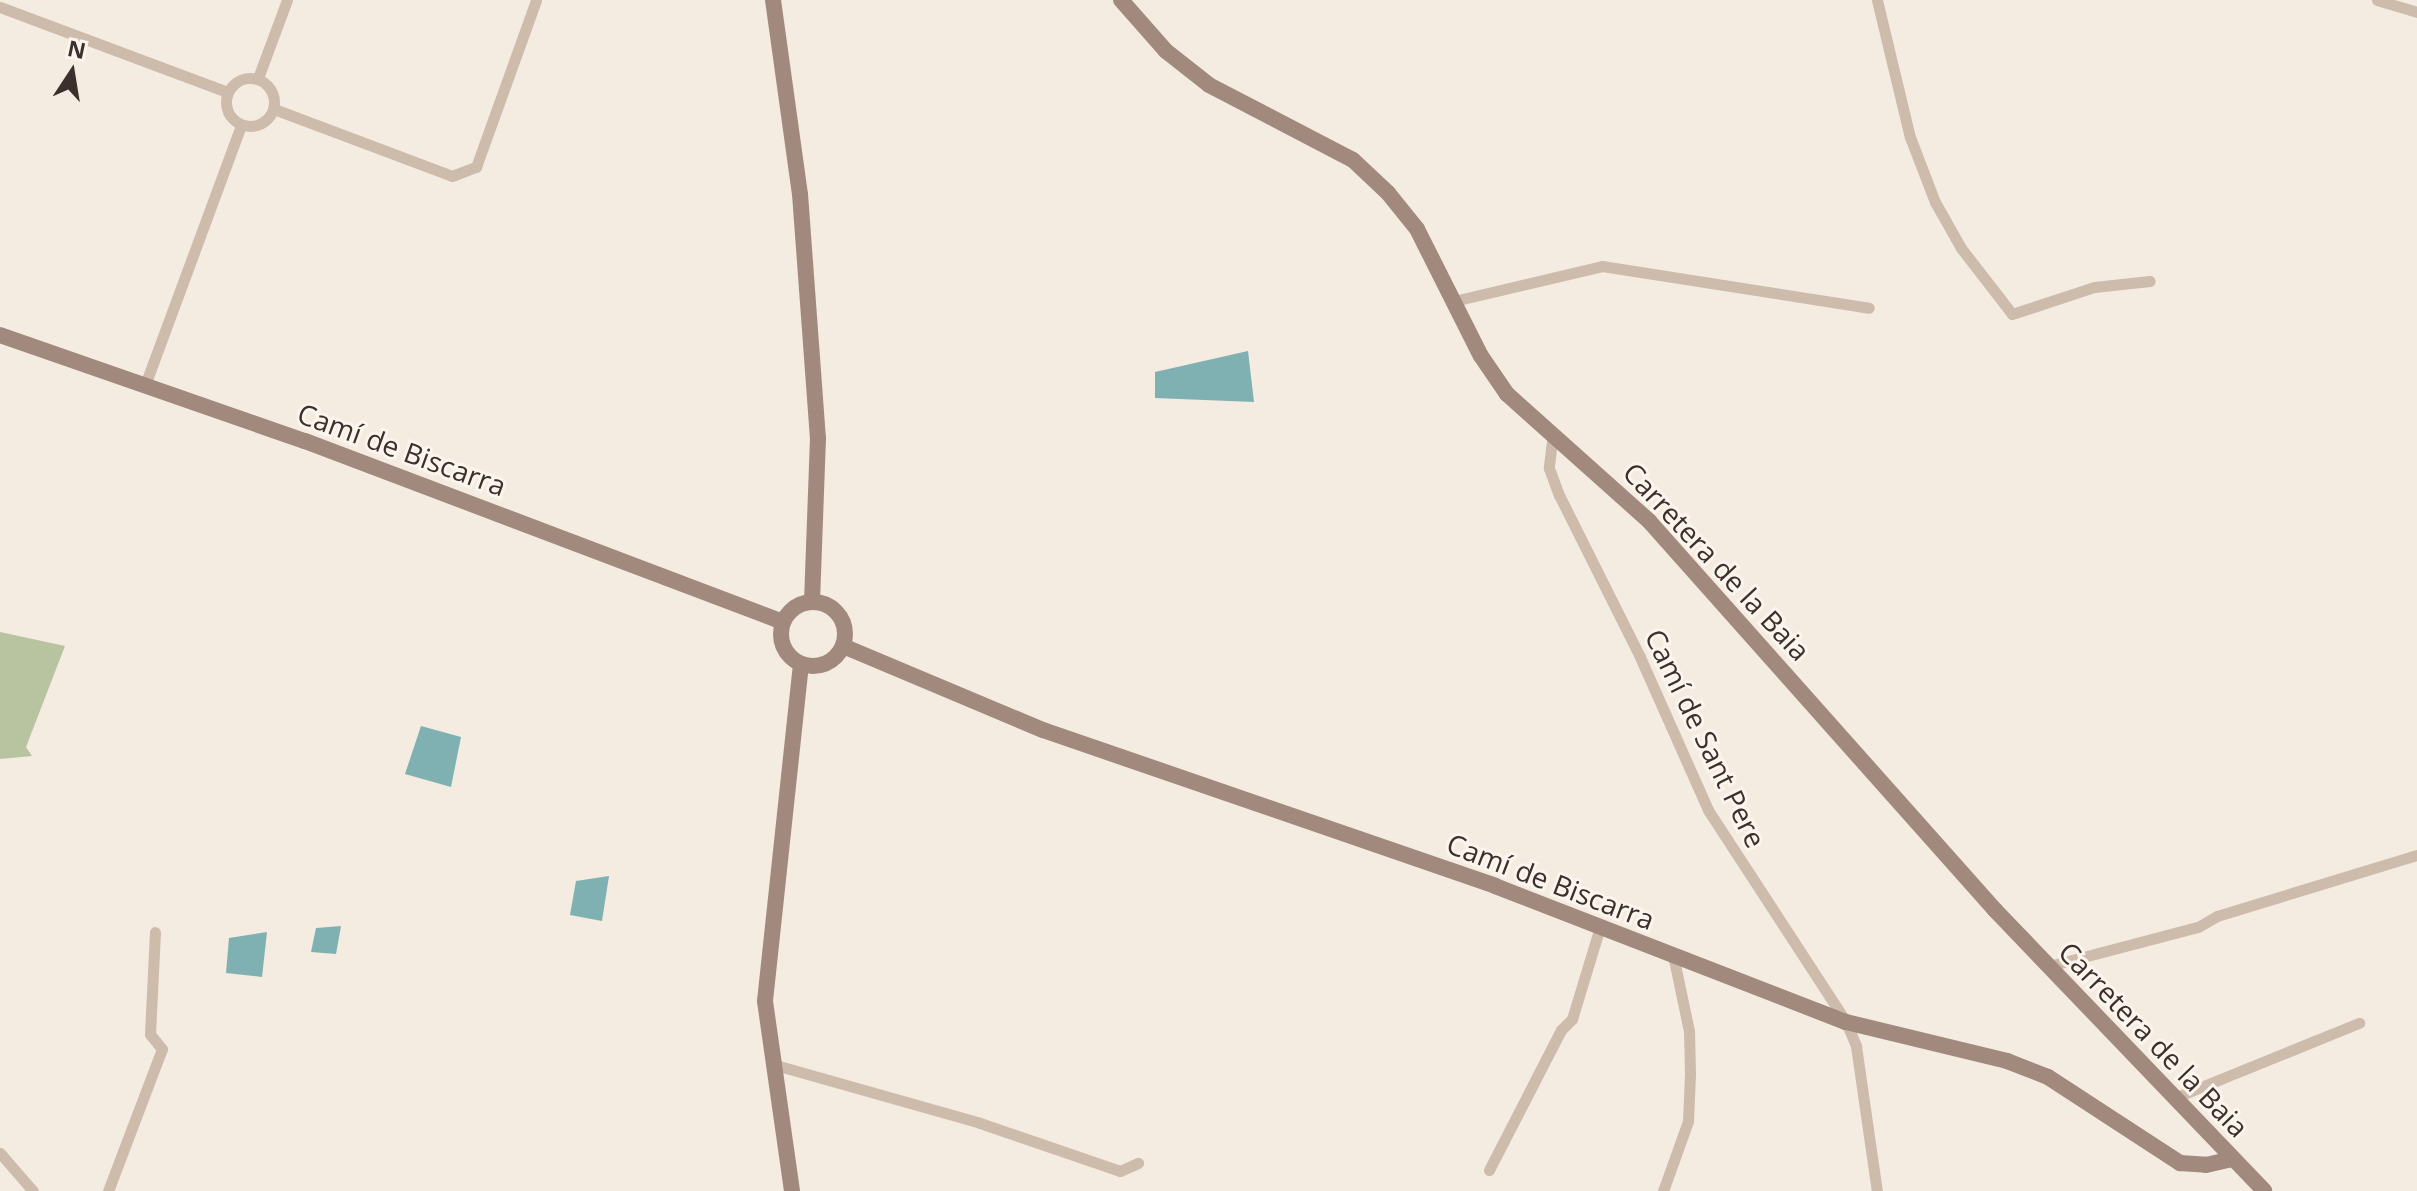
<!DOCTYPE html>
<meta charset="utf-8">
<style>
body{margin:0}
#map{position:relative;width:2417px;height:1191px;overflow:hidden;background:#f4ebe1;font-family:"Open Sans",sans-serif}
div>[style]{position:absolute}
.green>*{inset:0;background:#b8c4a0}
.water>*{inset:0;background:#7fb0b2}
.street>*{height:11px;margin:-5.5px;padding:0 5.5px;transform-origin:5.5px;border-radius:5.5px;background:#cdbbac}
.street>.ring{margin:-5.5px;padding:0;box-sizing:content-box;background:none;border:11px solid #cdbbac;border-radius:50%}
.secondary>*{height:16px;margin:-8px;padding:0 8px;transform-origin:8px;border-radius:8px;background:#a18a7d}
.secondary>.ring{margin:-8px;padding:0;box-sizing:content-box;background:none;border:16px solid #a18a7d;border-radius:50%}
span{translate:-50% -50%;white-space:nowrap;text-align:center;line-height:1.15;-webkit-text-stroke:6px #fbf5ee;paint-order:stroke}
.street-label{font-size:28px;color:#3b302b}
.north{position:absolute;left:32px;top:32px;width:80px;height:80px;-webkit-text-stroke:6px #fbf5ee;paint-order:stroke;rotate:12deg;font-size:22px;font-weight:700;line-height:32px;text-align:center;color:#3b302b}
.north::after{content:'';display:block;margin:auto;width:28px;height:36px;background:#3b302b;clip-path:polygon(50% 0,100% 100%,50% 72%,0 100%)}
</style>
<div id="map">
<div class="green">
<i style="clip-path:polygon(0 632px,65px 646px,26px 747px,32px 756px,0 759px)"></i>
</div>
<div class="water">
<i style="clip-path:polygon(1248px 351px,1254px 402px,1155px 398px,1155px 372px)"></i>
<i style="clip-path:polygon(421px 726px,461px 737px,451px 787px,405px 774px)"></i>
<i style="clip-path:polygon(609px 876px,602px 921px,570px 915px,576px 881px)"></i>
<i style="clip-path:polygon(341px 926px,336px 954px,311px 952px,316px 928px)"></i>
<i style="clip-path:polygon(267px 932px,262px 977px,226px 973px,229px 938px)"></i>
</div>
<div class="street">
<i style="left:1877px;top:0;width:141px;rotate:76.5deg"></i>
<i style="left:1910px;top:137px;width:70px;rotate:69deg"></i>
<i style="left:1935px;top:202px;width:53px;rotate:60.5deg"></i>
<i style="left:1961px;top:248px;width:83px;rotate:52.3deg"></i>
<i style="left:2012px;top:314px;width:86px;rotate:-18.2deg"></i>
<i style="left:2094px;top:287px;width:56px;rotate:-6.1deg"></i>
<i style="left:2377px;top:0;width:42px;rotate:16.7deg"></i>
<i style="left:0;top:7px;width:242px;rotate:20.5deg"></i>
<i class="ring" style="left:226px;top:78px;width:37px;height:37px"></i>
<i style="left:258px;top:78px;width:83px;rotate:-69.6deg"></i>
<i style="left:274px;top:109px;width:190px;rotate:20.6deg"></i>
<i style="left:452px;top:176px;width:26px;rotate:-21deg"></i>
<i style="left:476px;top:167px;width:177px;rotate:-70.2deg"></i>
<i style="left:1454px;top:301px;width:152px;rotate:-13.3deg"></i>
<i style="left:1602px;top:266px;width:270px;rotate:8.9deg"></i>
<i style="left:145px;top:385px;width:277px;rotate:-69.7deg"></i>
<i style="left:1553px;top:433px;width:35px;rotate:97deg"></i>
<i style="left:1549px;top:468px;width:29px;rotate:70deg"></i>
<i style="left:1559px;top:495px;width:181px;rotate:63.4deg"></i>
<i style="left:1640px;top:657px;width:167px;rotate:66deg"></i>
<i style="left:1708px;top:810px;width:253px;rotate:56.9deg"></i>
<i style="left:1846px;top:1022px;width:26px;rotate:67deg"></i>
<i style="left:1856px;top:1046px;width:147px;rotate:81.8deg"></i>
<i style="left:2049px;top:966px;width:154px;rotate:-14.7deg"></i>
<i style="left:2198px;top:927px;width:22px;rotate:-30deg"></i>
<i style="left:2217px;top:916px;width:209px;rotate:-17deg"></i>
<i style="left:772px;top:1064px;width:216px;rotate:15.8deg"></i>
<i style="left:980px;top:1123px;width:148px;rotate:18.9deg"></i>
<i style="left:1120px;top:1171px;width:20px;rotate:-24deg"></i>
<i style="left:2174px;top:1098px;width:200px;rotate:-22.1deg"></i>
<i style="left:0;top:1153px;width:50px;rotate:49deg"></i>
<i style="left:1489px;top:1170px;width:157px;rotate:-62.8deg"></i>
<i style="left:1561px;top:1030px;width:16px;rotate:-45deg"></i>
<i style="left:1572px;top:1019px;width:96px;rotate:-73.1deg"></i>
<i style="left:108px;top:1191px;width:152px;rotate:-69.2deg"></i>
<i style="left:162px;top:1049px;width:19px;rotate:-129deg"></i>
<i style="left:150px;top:1034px;width:102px;rotate:-87.2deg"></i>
<i style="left:1663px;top:1191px;width:74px;rotate:-70.3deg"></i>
<i style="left:1688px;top:1121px;width:47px;rotate:-87.6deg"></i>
<i style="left:1690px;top:1074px;width:43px;rotate:-91.3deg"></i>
<i style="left:1689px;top:1031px;width:78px;rotate:-101.9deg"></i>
</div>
<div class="secondary">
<i style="left:773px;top:0;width:196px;rotate:82.1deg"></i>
<i style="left:800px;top:194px;width:245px;rotate:85.8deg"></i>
<i style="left:818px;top:438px;width:164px;rotate:92.1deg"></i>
<i style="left:1121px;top:0;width:68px;rotate:48.6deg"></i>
<i style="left:1166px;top:51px;width:55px;rotate:38.3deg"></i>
<i style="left:1209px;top:85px;width:162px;rotate:27.5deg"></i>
<i style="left:1353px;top:160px;width:48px;rotate:43.3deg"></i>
<i style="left:1388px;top:193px;width:46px;rotate:51.1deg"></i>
<i style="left:1417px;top:229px;width:142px;rotate:63.3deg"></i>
<i style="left:1481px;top:356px;width:46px;rotate:55.6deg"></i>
<i style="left:1507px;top:394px;width:191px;rotate:41.8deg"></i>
<i style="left:1649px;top:521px;width:521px;rotate:48.35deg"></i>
<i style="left:1995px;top:910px;width:389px;rotate:46.2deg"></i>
<i style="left:0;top:335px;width:323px;rotate:19.2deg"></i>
<i style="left:305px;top:441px;width:511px;rotate:20.74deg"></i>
<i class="ring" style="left:781px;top:602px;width:48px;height:48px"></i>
<i style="left:843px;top:646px;width:217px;rotate:22.8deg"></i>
<i style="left:1043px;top:730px;width:478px;rotate:19deg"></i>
<i style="left:1495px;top:886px;width:376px;rotate:21.2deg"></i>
<i style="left:1846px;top:1022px;width:166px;rotate:13.6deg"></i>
<i style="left:2007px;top:1061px;width:44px;rotate:21.3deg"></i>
<i style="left:2048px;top:1077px;width:158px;rotate:33.1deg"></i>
<i style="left:2180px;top:1163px;width:26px;rotate:4deg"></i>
<i style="left:2206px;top:1165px;width:27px;rotate:-13deg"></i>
<i style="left:792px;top:1191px;width:192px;rotate:-98.1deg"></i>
<i style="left:765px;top:1001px;width:339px;rotate:-83.9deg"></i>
</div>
<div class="street-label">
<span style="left:402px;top:449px;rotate:20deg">Camí de Biscarra</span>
<span style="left:1717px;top:561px;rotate:47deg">Carretera de la Baia</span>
<span style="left:1706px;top:738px;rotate:64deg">Camí de Sant Pere</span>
<span style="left:1551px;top:881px;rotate:21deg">Camí de Biscarra</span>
<span style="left:2154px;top:1039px;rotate:46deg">Carretera de la Baia</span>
</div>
<div class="north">N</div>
</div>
